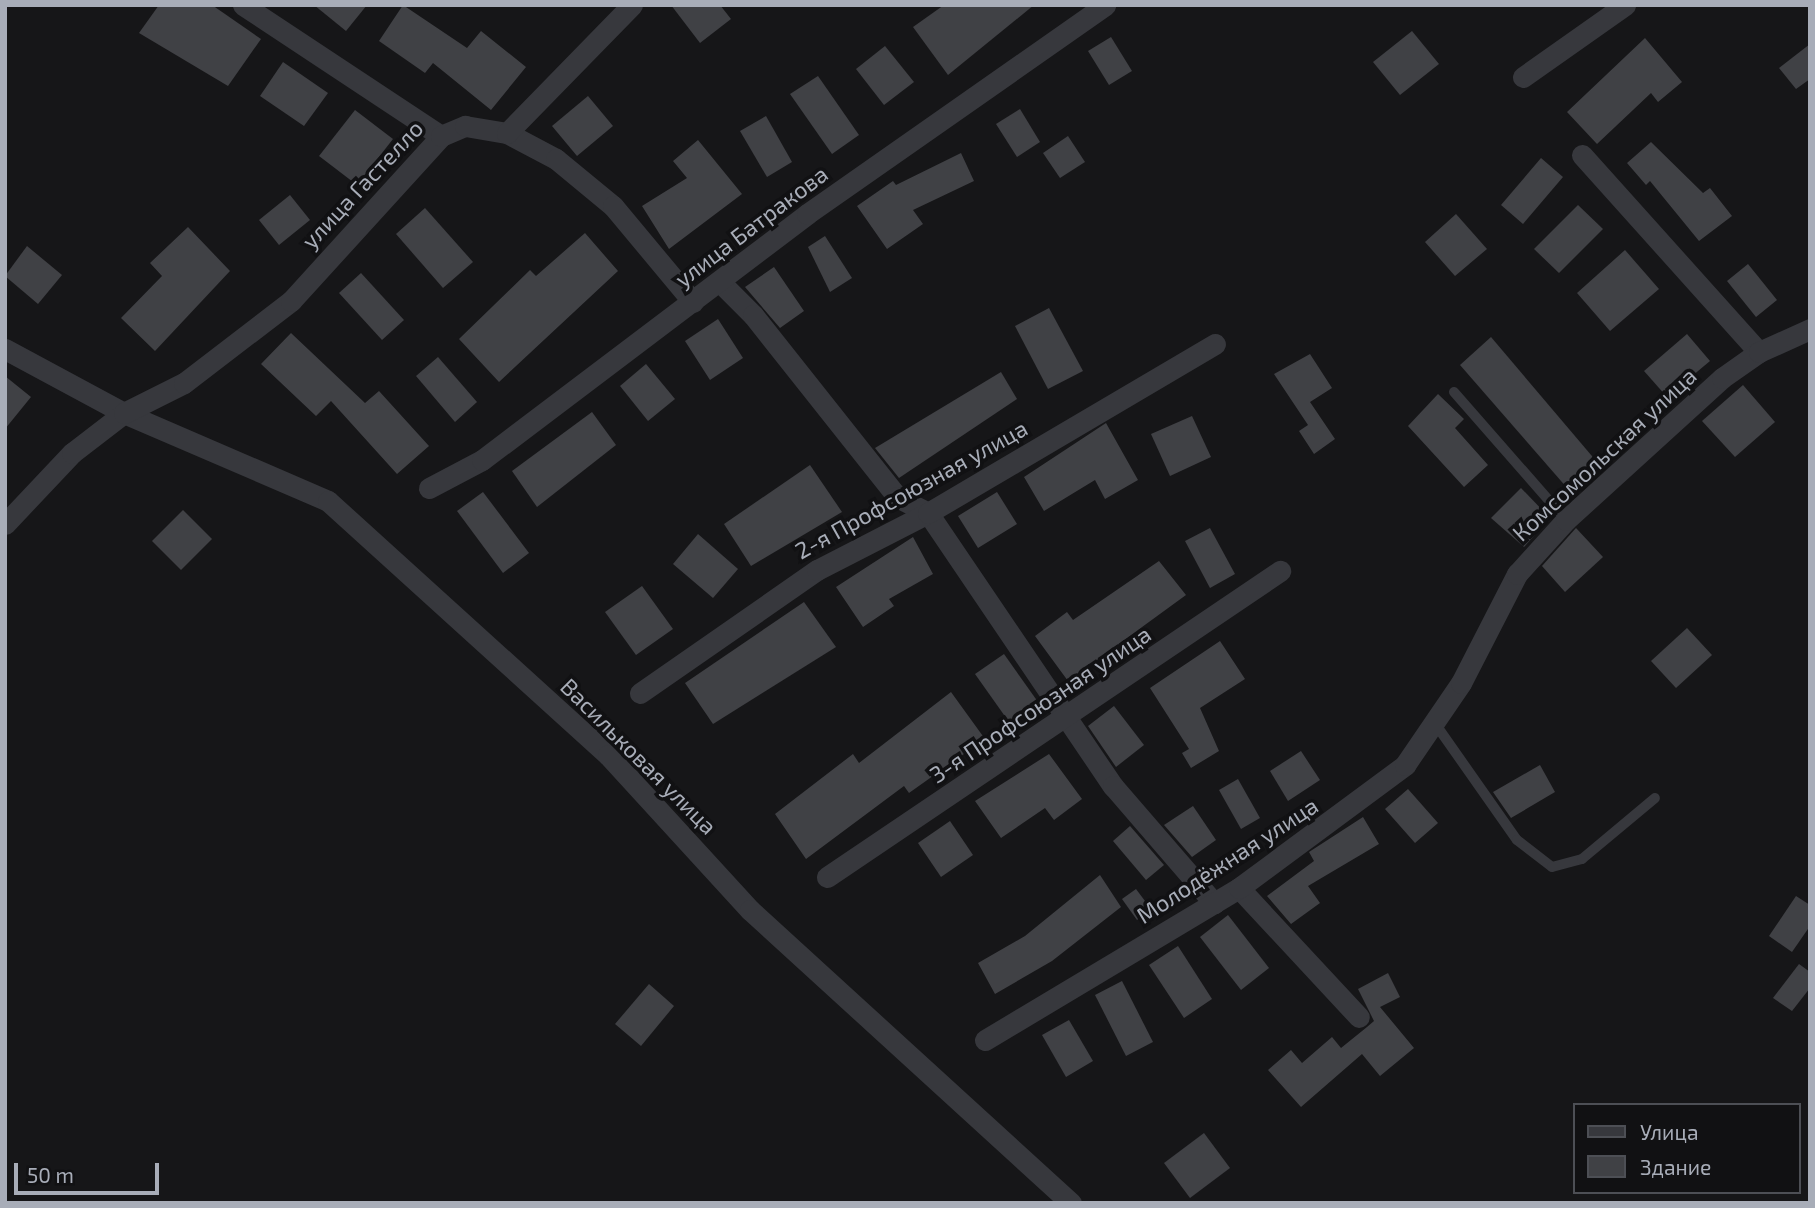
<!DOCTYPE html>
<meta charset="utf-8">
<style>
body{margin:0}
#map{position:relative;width:1815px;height:1208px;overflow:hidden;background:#161618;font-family:"Exo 2",sans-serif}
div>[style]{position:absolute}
.building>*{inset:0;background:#404145}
.service>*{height:10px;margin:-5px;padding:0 5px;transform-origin:5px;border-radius:5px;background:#37383d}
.minor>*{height:21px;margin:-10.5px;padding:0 10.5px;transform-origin:10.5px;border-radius:10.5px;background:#37383d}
span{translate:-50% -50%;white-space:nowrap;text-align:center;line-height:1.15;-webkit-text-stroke:7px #111113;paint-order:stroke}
.street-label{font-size:23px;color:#a8adb8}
.frame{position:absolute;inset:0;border:7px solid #a8adb8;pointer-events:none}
.legend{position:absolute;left:1573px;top:1103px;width:228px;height:91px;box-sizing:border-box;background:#111113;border:2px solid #4d4f55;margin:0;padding:9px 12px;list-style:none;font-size:21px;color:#a8adb8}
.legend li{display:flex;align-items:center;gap:14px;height:35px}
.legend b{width:35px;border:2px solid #4d4f55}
.scale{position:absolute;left:14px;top:1163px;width:145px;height:32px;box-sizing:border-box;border:4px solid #a8adb8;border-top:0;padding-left:9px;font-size:21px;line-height:24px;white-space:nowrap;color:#a8adb8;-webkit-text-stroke:5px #111113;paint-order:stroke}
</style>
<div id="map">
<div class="building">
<i style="clip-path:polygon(159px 5px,212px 5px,261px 39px,228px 86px,139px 33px)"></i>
<i style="clip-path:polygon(314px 5px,367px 5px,346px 31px)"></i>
<i style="clip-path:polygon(403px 5px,467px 48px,481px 31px,526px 67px,491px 110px,433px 63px,425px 73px,379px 41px)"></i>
<i style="clip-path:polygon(671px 5px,720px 5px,731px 19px,700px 43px)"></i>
<i style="clip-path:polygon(944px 5px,1034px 5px,948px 75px,913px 27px)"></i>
<i style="clip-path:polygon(1412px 31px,1439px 64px,1400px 95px,1373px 62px)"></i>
<i style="clip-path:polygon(1111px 37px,1132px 71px,1109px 85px,1088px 51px)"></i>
<i style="clip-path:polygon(1645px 38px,1682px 82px,1658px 102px,1651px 93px,1597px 144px,1567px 112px)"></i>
<i style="clip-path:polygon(1810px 44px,1810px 79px,1796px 89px,1779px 68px)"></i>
<i style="clip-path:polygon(885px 46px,914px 82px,884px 105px,856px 69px)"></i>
<i style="clip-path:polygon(283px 62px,328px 93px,304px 126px,260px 96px)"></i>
<i style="clip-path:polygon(818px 76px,859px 135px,832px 154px,790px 94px)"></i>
<i style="clip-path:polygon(588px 96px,613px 126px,577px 156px,552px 126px)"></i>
<i style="clip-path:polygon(1020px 109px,1040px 142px,1017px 157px,996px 124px)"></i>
<i style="clip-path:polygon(355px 110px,393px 139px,357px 185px,319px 156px)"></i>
<i style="clip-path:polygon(766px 116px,792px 162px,767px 177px,740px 131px)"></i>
<i style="clip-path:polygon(1068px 136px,1085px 162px,1060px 178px,1043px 153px)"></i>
<i style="clip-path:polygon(698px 140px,742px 194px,669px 249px,642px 206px,687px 178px,673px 161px)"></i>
<i style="clip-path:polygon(1651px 142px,1703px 193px,1710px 188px,1732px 216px,1699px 241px,1650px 181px,1646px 185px,1627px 163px)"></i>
<i style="clip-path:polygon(961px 153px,974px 181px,913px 210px,923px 224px,887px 249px,857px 206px,893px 181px,896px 185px)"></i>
<i style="clip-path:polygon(1541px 158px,1563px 177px,1523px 224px,1501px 205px)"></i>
<i style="clip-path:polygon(290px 195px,310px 220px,279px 245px,259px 220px)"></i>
<i style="clip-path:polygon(1578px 205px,1603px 229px,1559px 273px,1534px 249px)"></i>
<i style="clip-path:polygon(425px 208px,473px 262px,443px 288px,396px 234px)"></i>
<i style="clip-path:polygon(1456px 214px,1487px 249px,1455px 276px,1425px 242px)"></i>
<i style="clip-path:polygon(188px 227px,230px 271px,155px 351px,121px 318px,162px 276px,150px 263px)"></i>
<i style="clip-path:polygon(585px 233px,618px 271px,499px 382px,459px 339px,530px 270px,536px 276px)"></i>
<i style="clip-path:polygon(825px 236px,852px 278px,830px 292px,808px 247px)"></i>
<i style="clip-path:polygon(27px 246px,62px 275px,38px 304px,5px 276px)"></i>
<i style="clip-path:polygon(1625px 250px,1659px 289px,1610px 331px,1577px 293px)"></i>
<i style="clip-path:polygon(1748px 264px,1777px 300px,1756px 317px,1727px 281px)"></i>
<i style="clip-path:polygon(774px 267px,804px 311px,780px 328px,745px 287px)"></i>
<i style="clip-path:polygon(361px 273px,404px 320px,382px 340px,339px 293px)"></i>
<i style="clip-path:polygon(1049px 308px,1083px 371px,1048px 389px,1015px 326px)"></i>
<i style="clip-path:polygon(718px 319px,743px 358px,710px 380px,685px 341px)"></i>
<i style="clip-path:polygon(291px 333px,365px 403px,379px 391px,429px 446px,397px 474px,331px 401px,316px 416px,261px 364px)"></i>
<i style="clip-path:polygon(1687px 334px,1710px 361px,1667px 397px,1644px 371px)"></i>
<i style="clip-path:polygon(1491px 337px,1597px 462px,1568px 489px,1460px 365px)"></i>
<i style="clip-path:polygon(1310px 354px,1332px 388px,1310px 402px,1335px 439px,1314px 454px,1299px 431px,1308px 425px,1274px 374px)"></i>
<i style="clip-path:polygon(438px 357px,477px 402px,455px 422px,416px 376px)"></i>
<i style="clip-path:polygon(646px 364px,675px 399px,648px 421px,620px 386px)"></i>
<i style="clip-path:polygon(1001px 372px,1017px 399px,899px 478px,875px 448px)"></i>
<i style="clip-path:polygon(5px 376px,31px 397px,5px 429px)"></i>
<i style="clip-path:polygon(1743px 385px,1775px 422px,1735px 457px,1702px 421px)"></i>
<i style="clip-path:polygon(1438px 394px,1464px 419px,1455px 428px,1488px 465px,1464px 487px,1408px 426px)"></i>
<i style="clip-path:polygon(592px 412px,616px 445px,537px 507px,512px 471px)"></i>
<i style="clip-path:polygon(1192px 416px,1211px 457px,1170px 476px,1151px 434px)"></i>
<i style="clip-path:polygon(1106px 423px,1138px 480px,1105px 499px,1095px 480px,1044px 511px,1024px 477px)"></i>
<i style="clip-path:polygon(810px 465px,842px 512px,751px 566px,724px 524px)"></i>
<i style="clip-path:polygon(1521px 488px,1550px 518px,1524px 547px,1491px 518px)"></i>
<i style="clip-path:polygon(483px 492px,529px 553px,503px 573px,457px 511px)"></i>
<i style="clip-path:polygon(997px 492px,1017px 524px,978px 548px,958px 516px)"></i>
<i style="clip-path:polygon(183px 510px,212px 539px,181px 570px,152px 541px)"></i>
<i style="clip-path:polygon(1210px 528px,1235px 574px,1210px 588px,1185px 541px)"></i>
<i style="clip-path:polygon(1576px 528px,1603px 557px,1565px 592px,1542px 566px)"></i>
<i style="clip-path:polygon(698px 534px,738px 569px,713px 598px,673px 564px)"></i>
<i style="clip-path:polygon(913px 537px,933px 574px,889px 599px,894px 606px,863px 627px,836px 587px)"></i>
<i style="clip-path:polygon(1159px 561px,1186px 595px,1068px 681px,1035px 636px,1067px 612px,1073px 620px)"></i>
<i style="clip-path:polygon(642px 586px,673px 629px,636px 655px,605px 612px)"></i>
<i style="clip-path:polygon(804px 602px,836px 647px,713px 724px,685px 683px)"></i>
<i style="clip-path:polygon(1687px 628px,1712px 655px,1676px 688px,1651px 661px)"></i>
<i style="clip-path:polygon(1220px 641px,1245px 679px,1200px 708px,1219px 751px,1191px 768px,1182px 753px,1189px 749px,1150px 688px)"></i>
<i style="clip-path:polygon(1004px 654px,1038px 702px,1009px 722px,975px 674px)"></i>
<i style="clip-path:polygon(951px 692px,985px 739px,909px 793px,904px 786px,806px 859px,775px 814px,853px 754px,859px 763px)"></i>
<i style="clip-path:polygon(1114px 706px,1144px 745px,1116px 767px,1088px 726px)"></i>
<i style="clip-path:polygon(1301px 751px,1320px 780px,1288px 801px,1270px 771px)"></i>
<i style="clip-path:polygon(1049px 754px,1082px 799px,1054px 820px,1045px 808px,1001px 838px,975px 801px)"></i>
<i style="clip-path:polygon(1540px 765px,1555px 792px,1511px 818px,1493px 792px)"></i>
<i style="clip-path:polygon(1238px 779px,1260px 818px,1241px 829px,1219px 790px)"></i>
<i style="clip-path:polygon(1408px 789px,1438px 823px,1415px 843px,1385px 809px)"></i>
<i style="clip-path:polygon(1193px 806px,1216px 840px,1192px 857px,1164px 825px)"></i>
<i style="clip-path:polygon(1363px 817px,1379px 844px,1308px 886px,1320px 903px,1291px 924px,1267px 896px,1314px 861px,1309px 852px)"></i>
<i style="clip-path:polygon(950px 821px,973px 855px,941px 877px,918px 843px)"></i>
<i style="clip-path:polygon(1130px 826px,1164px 865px,1146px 880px,1113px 841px)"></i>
<i style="clip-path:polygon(1100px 875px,1121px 907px,1052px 961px,995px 994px,978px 963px,1025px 936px)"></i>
<i style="clip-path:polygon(1136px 889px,1151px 909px,1137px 920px,1122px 899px)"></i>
<i style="clip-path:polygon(1796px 896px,1810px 905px,1810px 926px,1792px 952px,1769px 936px)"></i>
<i style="clip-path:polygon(1228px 915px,1269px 968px,1241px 990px,1200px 937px)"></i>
<i style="clip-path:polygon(1178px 946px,1212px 999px,1184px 1018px,1149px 965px)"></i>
<i style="clip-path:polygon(1799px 964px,1810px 972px,1810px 988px,1792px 1011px,1773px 998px)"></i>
<i style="clip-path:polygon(1388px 973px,1400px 997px,1380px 1007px,1414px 1048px,1380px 1076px,1362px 1054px,1301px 1107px,1268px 1070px,1291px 1050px,1302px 1063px,1332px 1037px,1341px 1048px,1367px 1027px,1374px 1021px,1358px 989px)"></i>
<i style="clip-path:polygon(1122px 981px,1153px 1042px,1126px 1056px,1095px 995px)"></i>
<i style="clip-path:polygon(649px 984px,674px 1006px,641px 1046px,615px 1024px)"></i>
<i style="clip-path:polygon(1069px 1020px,1093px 1061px,1066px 1077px,1042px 1035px)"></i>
<i style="clip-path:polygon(1204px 1133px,1230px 1168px,1190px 1198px,1164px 1163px)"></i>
</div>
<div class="service">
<i style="left:1454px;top:392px;width:170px;rotate:48.8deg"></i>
<i style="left:1434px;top:722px;width:144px;rotate:54.9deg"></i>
<i style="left:1517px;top:840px;width:44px;rotate:37.6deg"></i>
<i style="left:1552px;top:867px;width:31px;rotate:-15deg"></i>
<i style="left:1582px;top:859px;width:95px;rotate:-39.9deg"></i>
</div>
<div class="minor">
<i style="left:243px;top:5px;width:237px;rotate:33.5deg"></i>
<i style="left:1523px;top:77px;width:125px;rotate:-35.2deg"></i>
<i style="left:507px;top:133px;width:55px;rotate:28deg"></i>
<i style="left:556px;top:159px;width:74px;rotate:39.5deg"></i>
<i style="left:613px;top:206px;width:125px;rotate:50.2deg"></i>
<i style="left:1582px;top:155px;width:265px;rotate:48.1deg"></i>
<i style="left:720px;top:282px;width:47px;rotate:45deg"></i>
<i style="left:753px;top:315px;width:232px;rotate:51.6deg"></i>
<i style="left:897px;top:497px;width:35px;rotate:27deg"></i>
<i style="left:928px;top:513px;width:330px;rotate:55.9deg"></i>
<i style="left:1113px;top:786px;width:155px;rotate:49.2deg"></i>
<i style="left:5px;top:349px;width:135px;rotate:28.3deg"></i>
<i style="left:124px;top:413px;width:222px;rotate:23.3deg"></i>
<i style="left:328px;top:501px;width:378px;rotate:42.2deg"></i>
<i style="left:608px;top:755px;width:210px;rotate:47.5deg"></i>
<i style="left:750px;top:910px;width:435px;rotate:42.4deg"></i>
<i style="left:429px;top:488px;width:60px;rotate:-27.8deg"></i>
<i style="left:482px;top:460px;width:408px;rotate:-37.1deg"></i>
<i style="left:807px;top:214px;width:364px;rotate:-35deg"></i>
<i style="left:5px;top:524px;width:98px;rotate:-46.7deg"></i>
<i style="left:72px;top:453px;width:66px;rotate:-37.6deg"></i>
<i style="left:124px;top:413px;width:67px;rotate:-26.6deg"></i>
<i style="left:184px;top:383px;width:135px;rotate:-37.5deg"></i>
<i style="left:291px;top:301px;width:223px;rotate:-47.7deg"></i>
<i style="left:441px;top:136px;width:26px;rotate:-23deg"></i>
<i style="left:465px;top:126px;width:43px;rotate:9.5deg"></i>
<i style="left:507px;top:133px;width:179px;rotate:-45.7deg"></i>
<i style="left:640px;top:693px;width:216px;rotate:-34.8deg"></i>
<i style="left:817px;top:570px;width:125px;rotate:-27.2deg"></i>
<i style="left:928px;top:513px;width:333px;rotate:-30.5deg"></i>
<i style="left:827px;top:877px;width:547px;rotate:-34.04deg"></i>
<i style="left:1239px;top:888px;width:176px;rotate:47.1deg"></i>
<i style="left:985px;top:1040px;width:296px;rotate:-30.9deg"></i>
<i style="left:1239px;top:888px;width:207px;rotate:-36.5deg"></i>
<i style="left:1405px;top:765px;width:99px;rotate:-55.7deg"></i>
<i style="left:1461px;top:683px;width:123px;rotate:-62.8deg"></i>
<i style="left:1517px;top:574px;width:73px;rotate:-47.8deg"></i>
<i style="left:1566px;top:520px;width:211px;rotate:-42.3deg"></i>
<i style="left:1722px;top:378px;width:45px;rotate:-35.1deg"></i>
<i style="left:1759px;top:352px;width:56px;rotate:-24.3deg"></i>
</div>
<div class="street-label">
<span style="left:362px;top:184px;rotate:-47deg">улица Гастелло</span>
<span style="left:751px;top:226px;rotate:-37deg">улица Батракова</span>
<span style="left:1604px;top:454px;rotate:-43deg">Комсомольская улица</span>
<span style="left:911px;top:489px;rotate:-29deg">2-я Профсоюзная улица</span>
<span style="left:1040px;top:704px;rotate:-34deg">3-я Профсоюзная улица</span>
<span style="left:639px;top:756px;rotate:45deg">Васильковая улица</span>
<span style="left:1227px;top:860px;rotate:-33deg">Молодёжная улица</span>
</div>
<div class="frame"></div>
<ul class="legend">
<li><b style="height:9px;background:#37383d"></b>Улица</li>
<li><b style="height:19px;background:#404145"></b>Здание</li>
</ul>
<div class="scale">50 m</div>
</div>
